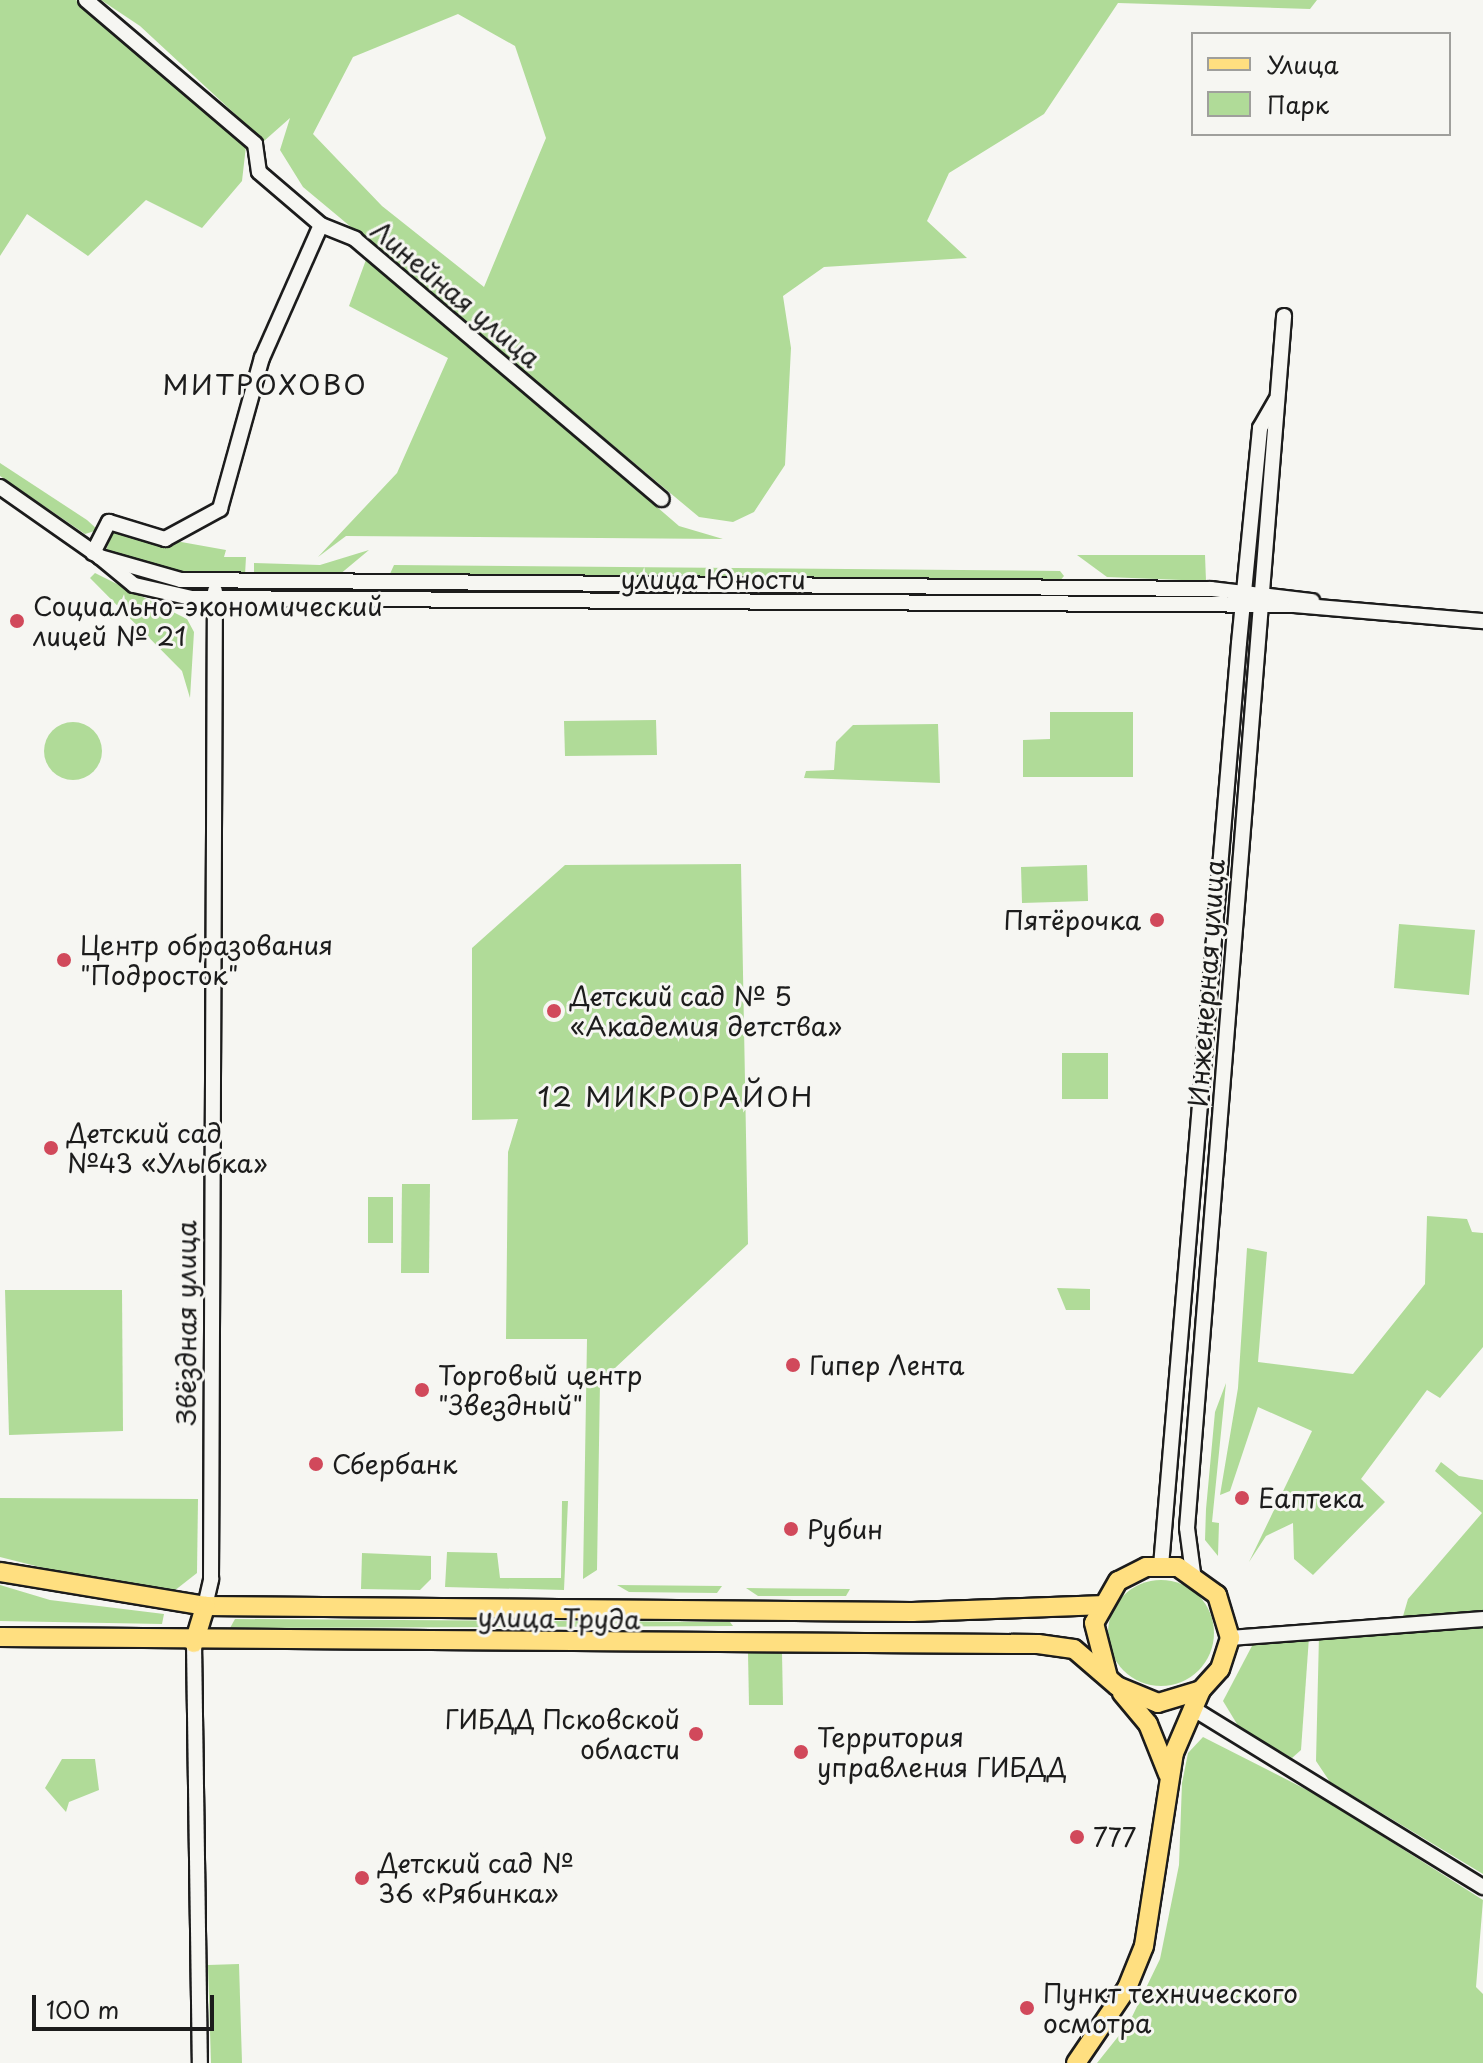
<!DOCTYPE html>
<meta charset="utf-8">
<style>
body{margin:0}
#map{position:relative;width:1483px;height:2063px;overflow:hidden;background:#f6f6f2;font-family:"Playpen Sans",sans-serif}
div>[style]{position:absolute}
.green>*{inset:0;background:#b0db98}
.round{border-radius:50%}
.roads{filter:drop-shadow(2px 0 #1c1c1c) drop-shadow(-2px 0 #1c1c1c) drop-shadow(0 2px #1c1c1c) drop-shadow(0 -2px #1c1c1c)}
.minor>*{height:14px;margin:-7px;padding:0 7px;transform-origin:7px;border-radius:7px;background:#f6f6f2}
.major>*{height:18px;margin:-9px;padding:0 9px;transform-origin:9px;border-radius:9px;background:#ffdf80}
.dots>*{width:22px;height:22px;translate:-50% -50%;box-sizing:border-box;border:4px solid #f6f6f2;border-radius:50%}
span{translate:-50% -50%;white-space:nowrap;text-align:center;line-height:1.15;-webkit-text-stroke:6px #f6f6f2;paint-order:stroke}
.street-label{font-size:26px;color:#1c1c1c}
.poi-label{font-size:26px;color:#1c1c1c}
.left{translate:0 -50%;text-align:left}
.right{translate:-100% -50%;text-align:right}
.neighbourhood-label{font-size:28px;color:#1c1c1c;letter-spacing:2px}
.legend{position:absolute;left:1191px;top:32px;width:260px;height:104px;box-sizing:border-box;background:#f6f6f2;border:2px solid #9f9f9c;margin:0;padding:10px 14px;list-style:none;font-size:24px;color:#1c1c1c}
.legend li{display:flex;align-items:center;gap:16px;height:40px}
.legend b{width:40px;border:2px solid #9f9f9c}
.scale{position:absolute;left:32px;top:1995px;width:182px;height:36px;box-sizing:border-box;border:4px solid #1c1c1c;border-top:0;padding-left:10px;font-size:24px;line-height:28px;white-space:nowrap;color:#1c1c1c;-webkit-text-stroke:6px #f6f6f2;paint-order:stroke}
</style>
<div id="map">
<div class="green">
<i style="clip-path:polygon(0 0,76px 0,170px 72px,246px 146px,242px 181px,202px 228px,146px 200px,88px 256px,27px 214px,0 256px)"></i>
<i style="clip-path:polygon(evenodd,101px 0,1317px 0,1310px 9px,1118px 3px,1044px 114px,949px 173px,927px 221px,967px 258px,824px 267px,783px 296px,791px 348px,785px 465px,754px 512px,733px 522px,699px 517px,303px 187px,280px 150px,290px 118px,264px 141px,140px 26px,101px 0,458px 14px,515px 46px,546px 138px,484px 287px,382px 206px,313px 134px,353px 57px,458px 14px)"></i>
<i style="clip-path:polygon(367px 257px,679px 526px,723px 539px,346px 536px,318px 557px,397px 473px,448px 358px,349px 306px)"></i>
<i style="clip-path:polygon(0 463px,87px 520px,98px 530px,85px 534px,0 476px)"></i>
<i style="clip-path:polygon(114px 530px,226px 550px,224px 557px,246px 557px,245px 575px,168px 573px,113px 555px,106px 550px)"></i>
<i style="clip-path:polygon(369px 550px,339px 575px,254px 574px,254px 563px,320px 565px)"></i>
<i style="clip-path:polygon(1077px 555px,1205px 555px,1206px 581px,1107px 577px)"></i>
<i style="clip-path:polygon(394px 565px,1060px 571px,1064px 576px,1058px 583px,389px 576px)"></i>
<i style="clip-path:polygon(95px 573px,187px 619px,194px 632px,190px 698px,182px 671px,90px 578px)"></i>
<i style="clip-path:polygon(1050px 712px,1133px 712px,1133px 777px,1023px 777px,1023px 740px,1050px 739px)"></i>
<i style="clip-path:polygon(656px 720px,657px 755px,565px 756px,564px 721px)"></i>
<i class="round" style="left:44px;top:722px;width:58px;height:58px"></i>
<i style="clip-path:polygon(938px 724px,940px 783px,804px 778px,806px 771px,834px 770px,836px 742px,853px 725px)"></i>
<i style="clip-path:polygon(741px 864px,748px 1244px,600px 1382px,597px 1570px,583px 1579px,587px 1339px,506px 1339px,508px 1152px,518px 1119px,472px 1120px,472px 948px,565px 865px)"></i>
<i style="clip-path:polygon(1087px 865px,1088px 901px,1022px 903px,1021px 867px)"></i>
<i style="clip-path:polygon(1399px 924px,1475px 930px,1469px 995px,1394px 988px)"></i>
<i style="clip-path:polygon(1062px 1053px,1108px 1053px,1108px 1099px,1062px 1099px)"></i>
<i style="clip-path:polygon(402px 1184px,430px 1184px,429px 1273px,401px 1273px)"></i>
<i style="clip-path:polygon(368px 1197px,393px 1197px,393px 1243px,368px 1243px)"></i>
<i style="clip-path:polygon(1427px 1216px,1467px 1219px,1472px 1232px,1483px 1233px,1483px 1347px,1440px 1398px,1427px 1390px,1361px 1479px,1385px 1502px,1313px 1575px,1294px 1559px,1293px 1523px,1266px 1536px,1249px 1562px,1312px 1431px,1258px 1407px,1230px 1491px,1220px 1495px,1238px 1388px,1247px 1248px,1267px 1252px,1258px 1362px,1353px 1374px,1425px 1284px)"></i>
<i style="clip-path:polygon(1057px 1288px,1090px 1289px,1090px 1310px,1066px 1310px)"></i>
<i style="clip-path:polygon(5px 1290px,122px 1290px,123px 1431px,9px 1435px)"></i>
<i style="clip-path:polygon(1226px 1383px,1212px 1522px,1219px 1523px,1218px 1556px,1205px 1540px,1206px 1509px,1215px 1412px)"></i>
<i style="clip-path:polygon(1441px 1462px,1459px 1476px,1483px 1480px,1483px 1874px,1330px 1782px,1316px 1761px,1319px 1635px,1399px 1630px,1408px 1599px,1482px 1513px,1435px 1471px)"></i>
<i style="clip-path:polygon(0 1498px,198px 1499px,197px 1573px,174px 1591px,119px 1587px,0 1557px)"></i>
<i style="clip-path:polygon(562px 1501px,568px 1501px,564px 1590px,445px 1587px,447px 1552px,497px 1553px,500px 1578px,561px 1578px)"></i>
<i style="clip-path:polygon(362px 1553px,431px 1556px,431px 1579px,420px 1590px,361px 1589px)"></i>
<i class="round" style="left:1108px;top:1580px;width:106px;height:106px"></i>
<i style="clip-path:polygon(0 1585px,50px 1600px,164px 1614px,162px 1624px,0 1621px)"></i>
<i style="clip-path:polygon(617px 1585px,722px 1586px,717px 1593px,629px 1592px)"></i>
<i style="clip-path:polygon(746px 1588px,850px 1589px,846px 1596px,758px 1596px)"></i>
<i style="clip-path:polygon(235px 1619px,730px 1622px,733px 1626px,230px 1628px)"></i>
<i style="clip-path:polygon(1270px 1636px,1309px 1637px,1301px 1750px,1292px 1758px,1240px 1729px,1223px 1701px,1253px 1644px)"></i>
<i style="clip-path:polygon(748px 1653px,782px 1653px,783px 1705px,749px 1705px)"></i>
<i style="clip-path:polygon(1203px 1737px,1319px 1796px,1483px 1900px,1476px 1987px,1483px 1994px,1483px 2063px,1097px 2063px,1129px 2023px,1160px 1959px,1179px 1865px,1182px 1783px,1188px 1753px)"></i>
<i style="clip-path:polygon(62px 1759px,95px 1759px,99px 1790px,69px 1802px,66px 1812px,45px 1788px)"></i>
<i style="clip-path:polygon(239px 1964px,242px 2063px,211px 2063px,208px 1965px)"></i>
</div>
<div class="roads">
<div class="minor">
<i style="left:86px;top:0;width:222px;rotate:40.4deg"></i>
<i style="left:255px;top:144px;width:28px;rotate:82deg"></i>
<i style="left:259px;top:172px;width:82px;rotate:40.5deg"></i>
<i style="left:321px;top:225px;width:37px;rotate:22deg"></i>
<i style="left:355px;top:239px;width:402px;rotate:40.3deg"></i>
<i style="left:0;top:487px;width:122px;rotate:35deg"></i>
<i style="left:100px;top:557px;width:84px;rotate:15.9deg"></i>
<i style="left:181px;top:580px;width:1030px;rotate:0.5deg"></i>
<i style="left:1211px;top:589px;width:102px;rotate:6.8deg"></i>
<i style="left:93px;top:553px;width:35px;rotate:-63deg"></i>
<i style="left:109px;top:522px;width:59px;rotate:16.9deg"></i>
<i style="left:165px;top:539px;width:63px;rotate:-28.6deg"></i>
<i style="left:220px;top:509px;width:157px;rotate:-74.5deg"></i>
<i style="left:262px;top:358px;width:145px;rotate:-66.1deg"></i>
<i style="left:100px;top:557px;width:44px;rotate:39.5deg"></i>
<i style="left:134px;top:585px;width:58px;rotate:12.8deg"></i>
<i style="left:191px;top:598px;width:1104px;rotate:0.36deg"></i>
<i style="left:1295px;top:605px;width:189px;rotate:4.9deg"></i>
<i style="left:1161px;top:1566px;width:926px;rotate:-85.17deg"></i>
<i style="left:1239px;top:643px;width:216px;rotate:-84.4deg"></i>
<i style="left:1260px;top:428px;width:32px;rotate:-60deg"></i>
<i style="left:1193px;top:1573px;width:45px;rotate:-97.6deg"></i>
<i style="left:1187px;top:1528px;width:1216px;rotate:-85.42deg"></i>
<i style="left:205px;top:1606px;width:28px;rotate:-77deg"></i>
<i style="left:211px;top:1579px;width:988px;rotate:-89.77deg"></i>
<i style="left:1230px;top:1638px;width:254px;rotate:-4.3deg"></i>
<i style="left:194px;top:1643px;width:420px;rotate:89.2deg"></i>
<i style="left:1192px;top:1708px;width:342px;rotate:31.6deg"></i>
</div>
<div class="major">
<i style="left:0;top:1572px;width:208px;rotate:9.4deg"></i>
<i style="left:205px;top:1606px;width:707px;rotate:0.49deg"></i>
<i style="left:912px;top:1612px;width:187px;rotate:-2.1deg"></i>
<i style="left:0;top:1637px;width:1038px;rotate:0.39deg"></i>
<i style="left:1038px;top:1644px;width:36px;rotate:8deg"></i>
<i style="left:1074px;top:1649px;width:57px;rotate:40.7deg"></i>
<i style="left:1117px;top:1686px;width:44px;rotate:22.5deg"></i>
<i style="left:1158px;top:1703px;width:45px;rotate:-16.8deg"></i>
<i style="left:1201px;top:1690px;width:28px;rotate:-48deg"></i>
<i style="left:1220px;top:1669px;width:33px;rotate:-72deg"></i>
<i style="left:1230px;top:1638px;width:45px;rotate:-106.8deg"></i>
<i style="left:1217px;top:1595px;width:48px;rotate:-144.3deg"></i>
<i style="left:1178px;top:1567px;width:32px;rotate:180deg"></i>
<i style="left:1146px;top:1567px;width:31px;rotate:153deg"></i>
<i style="left:1118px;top:1581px;width:48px;rotate:119.7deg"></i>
<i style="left:1094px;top:1623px;width:56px;rotate:75.5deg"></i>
<i style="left:194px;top:1643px;width:39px;rotate:-73deg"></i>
<i style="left:1122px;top:1693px;width:40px;rotate:50deg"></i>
<i style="left:1148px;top:1724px;width:54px;rotate:68.2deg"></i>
<i style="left:1076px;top:2063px;width:91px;rotate:-55.8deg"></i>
<i style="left:1127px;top:1988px;width:45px;rotate:-68deg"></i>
<i style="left:1144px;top:1946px;width:195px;rotate:-81.2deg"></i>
<i style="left:1174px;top:1753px;width:69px;rotate:-66.8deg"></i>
</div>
</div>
<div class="dots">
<i style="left:17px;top:621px;background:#d1495b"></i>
<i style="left:1157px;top:920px;background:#d1495b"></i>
<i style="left:64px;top:960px;background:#d1495b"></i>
<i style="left:554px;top:1011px;background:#d1495b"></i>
<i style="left:51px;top:1148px;background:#d1495b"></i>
<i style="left:793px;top:1365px;background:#d1495b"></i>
<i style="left:422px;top:1390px;background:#d1495b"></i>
<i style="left:316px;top:1464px;background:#d1495b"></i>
<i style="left:1242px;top:1498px;background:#d1495b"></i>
<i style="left:791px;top:1529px;background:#d1495b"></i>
<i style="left:696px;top:1734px;background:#d1495b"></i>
<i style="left:801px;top:1752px;background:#d1495b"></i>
<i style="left:1077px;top:1837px;background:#d1495b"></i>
<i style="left:362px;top:1878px;background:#d1495b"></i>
<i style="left:1027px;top:2008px;background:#d1495b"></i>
</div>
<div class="street-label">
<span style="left:456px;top:294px;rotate:40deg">Линейная улица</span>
<span style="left:713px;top:579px">улица Юности</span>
<span style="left:1206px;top:983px;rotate:-86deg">Инженерная улица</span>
<span style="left:186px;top:1323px;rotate:-90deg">Звёздная улица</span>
<span style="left:559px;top:1618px;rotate:1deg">улица Труда</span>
</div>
<div class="poi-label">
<span class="left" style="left:33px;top:621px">Социально-экономический<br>лицей № 21</span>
<span class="right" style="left:1141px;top:920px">Пятёрочка</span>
<span class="left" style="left:80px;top:960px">Центр образования<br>"Подросток"</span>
<span class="left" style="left:570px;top:1011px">Детский сад № 5<br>«Академия детства»</span>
<span class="left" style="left:67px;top:1148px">Детский сад<br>№43 «Улыбка»</span>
<span class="left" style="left:809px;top:1365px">Гипер Лента</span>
<span class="left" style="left:438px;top:1390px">Торговый центр<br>"Звездный"</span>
<span class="left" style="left:332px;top:1464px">Сбербанк</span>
<span class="left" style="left:1258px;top:1498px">Еаптека</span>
<span class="left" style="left:807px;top:1529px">Рубин</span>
<span class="right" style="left:680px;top:1734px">ГИБДД Псковской<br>области</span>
<span class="left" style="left:817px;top:1752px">Территория<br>управления ГИБДД</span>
<span class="left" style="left:1093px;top:1837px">777</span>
<span class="left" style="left:378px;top:1878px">Детский сад №<br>36 «Рябинка»</span>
<span class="left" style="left:1043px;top:2008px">Пункт технического<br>осмотра</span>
</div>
<div class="neighbourhood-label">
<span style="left:265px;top:384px">МИТРОХОВО</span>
<span style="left:676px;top:1096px">12 МИКРОРАЙОН</span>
</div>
<ul class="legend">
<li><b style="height:10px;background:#ffdf80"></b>Улица</li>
<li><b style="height:22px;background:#b0db98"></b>Парк</li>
</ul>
<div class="scale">100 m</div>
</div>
